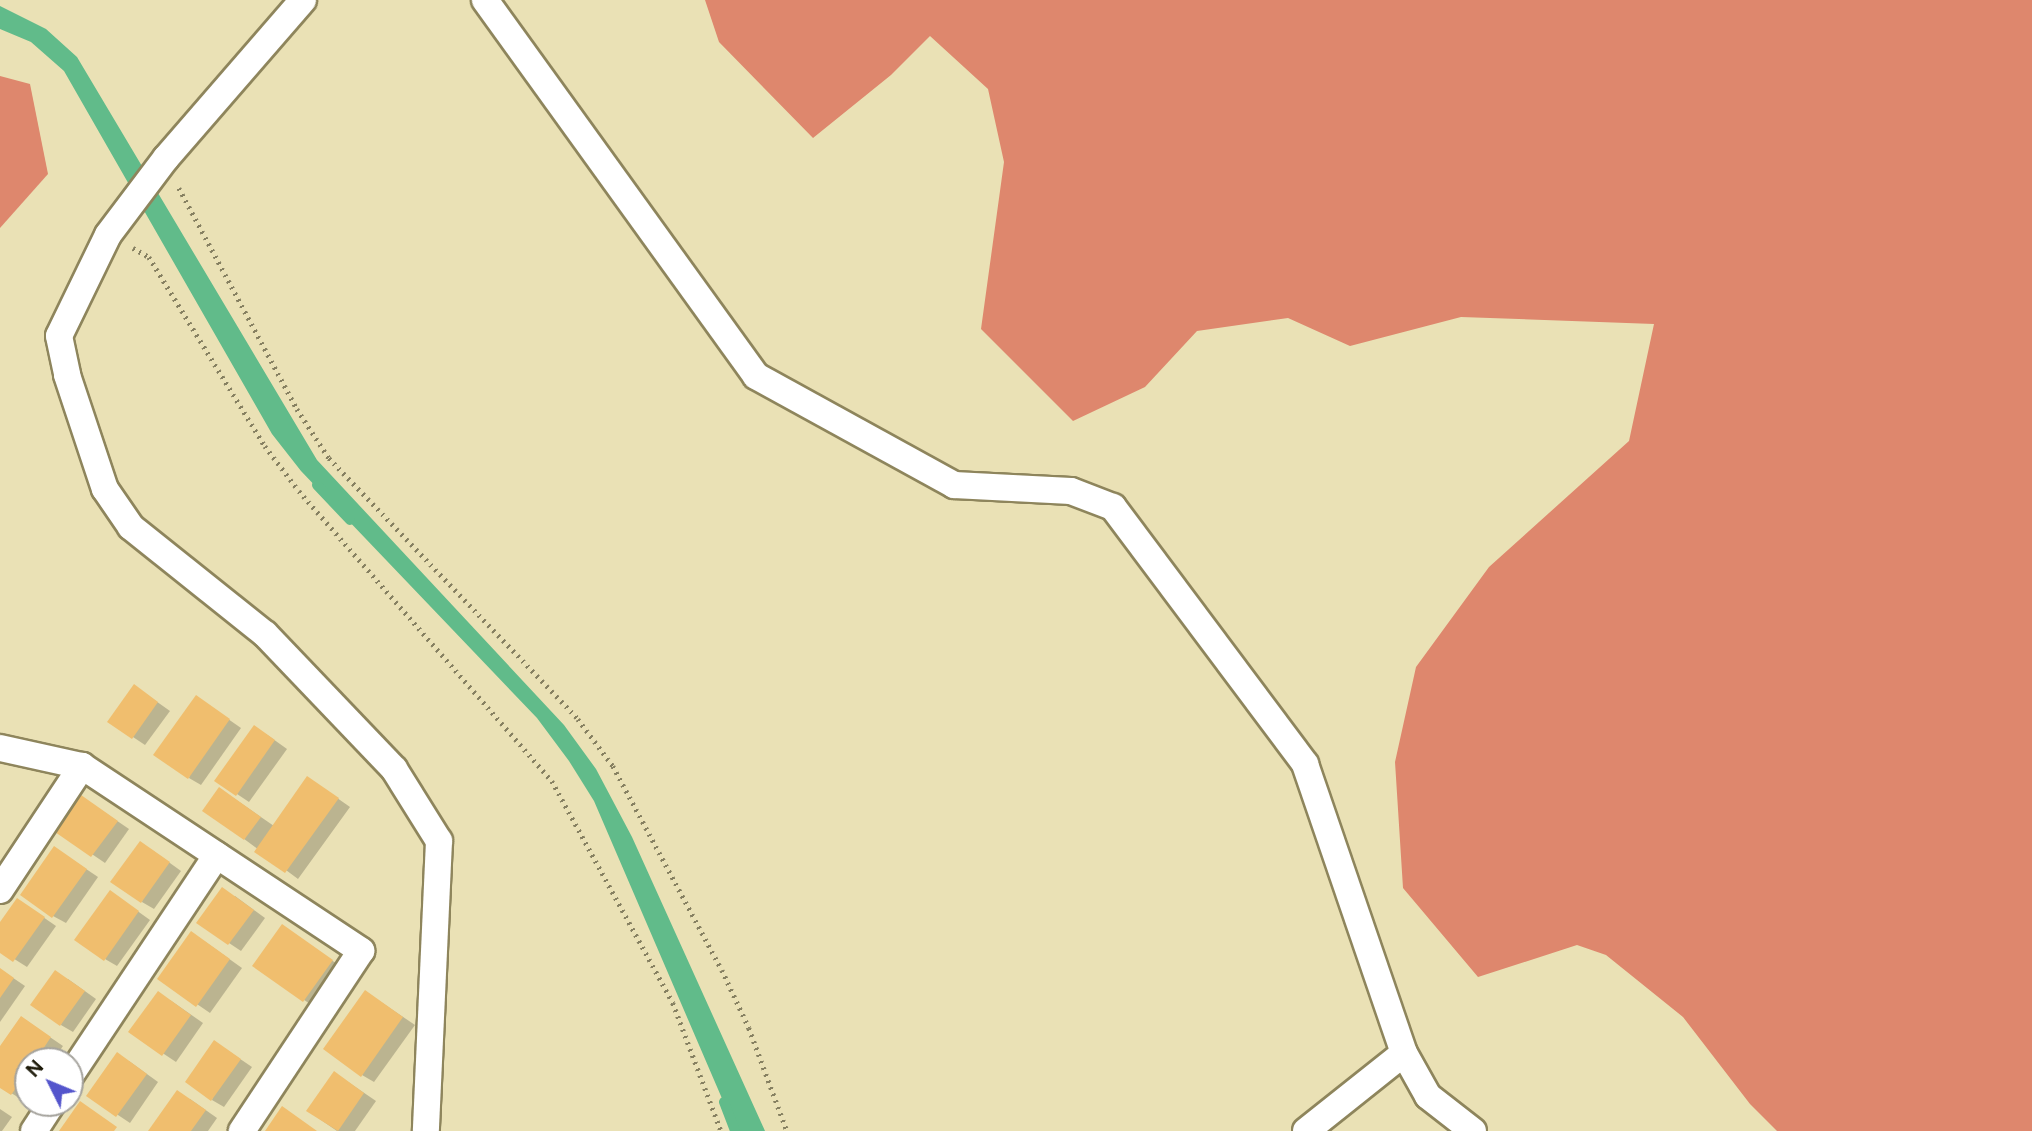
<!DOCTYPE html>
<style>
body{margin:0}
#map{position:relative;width:2032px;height:1131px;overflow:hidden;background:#eae1b5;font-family:Figtree,sans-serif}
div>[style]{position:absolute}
.forest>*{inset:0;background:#de876d}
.water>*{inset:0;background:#61bb8a}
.shadow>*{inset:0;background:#0003}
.stream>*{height:10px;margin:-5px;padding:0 5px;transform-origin:5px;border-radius:5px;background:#61bb8a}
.building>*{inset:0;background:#f0be6e}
.path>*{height:4.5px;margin-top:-2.25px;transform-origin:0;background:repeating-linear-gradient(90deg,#868061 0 2px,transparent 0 7px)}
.roads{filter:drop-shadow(2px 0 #8e855c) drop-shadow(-2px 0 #8e855c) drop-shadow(0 2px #8e855c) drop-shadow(0 -2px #8e855c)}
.street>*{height:26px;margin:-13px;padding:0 13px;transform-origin:13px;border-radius:13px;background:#fff}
span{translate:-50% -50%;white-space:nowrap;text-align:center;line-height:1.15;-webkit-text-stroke:5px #fff;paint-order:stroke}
.north{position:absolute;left:14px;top:1047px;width:70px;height:70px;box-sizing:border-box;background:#fff;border:2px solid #a5a39d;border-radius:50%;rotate:313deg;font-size:19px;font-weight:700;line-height:28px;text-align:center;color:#1d1a09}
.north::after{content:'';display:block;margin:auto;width:24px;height:32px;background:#5455cc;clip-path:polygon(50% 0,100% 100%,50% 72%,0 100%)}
</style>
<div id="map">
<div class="forest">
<i style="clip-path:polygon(705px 0,2032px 0,2032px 1131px,1777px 1131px,1750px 1104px,1683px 1017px,1606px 955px,1577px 945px,1478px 977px,1403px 888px,1395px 762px,1416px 667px,1489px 567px,1629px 441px,1654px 324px,1461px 317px,1350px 346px,1288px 318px,1197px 331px,1145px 387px,1073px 421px,981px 329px,1004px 162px,988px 89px,930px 36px,891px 75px,813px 138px,719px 42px)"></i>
<i style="clip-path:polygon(0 76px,30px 84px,48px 174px,0 228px)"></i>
</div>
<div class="water">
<i style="clip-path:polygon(0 6px,46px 29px,77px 57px,317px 460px,564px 725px,596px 769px,632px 837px,765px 1131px,736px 1131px,594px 801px,569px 761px,537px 718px,301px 471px,272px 434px,64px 71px,31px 42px,0 29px)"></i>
</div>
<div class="shadow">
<i style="clip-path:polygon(146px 694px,170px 711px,145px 745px,109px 721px)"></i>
<i style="clip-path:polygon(208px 705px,241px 728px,201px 785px,189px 778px)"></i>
<i style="clip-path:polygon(266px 734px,287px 749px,249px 802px,216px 780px)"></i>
<i style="clip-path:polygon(320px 786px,350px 807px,298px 879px,205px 810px,232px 797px,274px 826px)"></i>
<i style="clip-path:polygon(82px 797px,129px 829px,105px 863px,58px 831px)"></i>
<i style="clip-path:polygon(55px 848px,98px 877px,66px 923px,53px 916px)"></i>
<i style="clip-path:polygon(152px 850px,181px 871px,154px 909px,142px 902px)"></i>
<i style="clip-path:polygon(235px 896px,265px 918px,241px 951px,199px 923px)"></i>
<i style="clip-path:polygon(122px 900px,150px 920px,117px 966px,105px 959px)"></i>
<i style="clip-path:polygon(30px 908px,56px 926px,27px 967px,0 950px,0 926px)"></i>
<i style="clip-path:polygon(295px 934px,344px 969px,316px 1008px,254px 966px)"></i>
<i style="clip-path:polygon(204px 941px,242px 968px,210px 1013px,159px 978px)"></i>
<i style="clip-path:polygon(0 969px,25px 986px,0 1022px)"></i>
<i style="clip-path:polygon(68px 979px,96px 999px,73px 1032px,61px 1025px)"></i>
<i style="clip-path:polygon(170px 1000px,203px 1023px,176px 1062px,131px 1032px)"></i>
<i style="clip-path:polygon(378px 1000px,415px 1025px,374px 1082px,362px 1075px)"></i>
<i style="clip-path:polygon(22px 1018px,63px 1046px,52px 1061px,28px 1061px,28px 1095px,24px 1101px,0 1086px,0 1049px)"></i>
<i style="clip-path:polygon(227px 1050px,252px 1067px,224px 1107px,212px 1100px)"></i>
<i style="clip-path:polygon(129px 1061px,158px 1082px,130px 1123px,88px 1095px)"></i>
<i style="clip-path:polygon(335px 1073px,376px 1101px,355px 1131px,337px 1131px,308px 1111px)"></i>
<i style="clip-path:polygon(190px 1099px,217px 1118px,208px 1131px,150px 1131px)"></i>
<i style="clip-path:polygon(0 1109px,12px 1117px,2px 1131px,0 1131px)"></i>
</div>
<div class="stream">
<i style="left:317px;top:485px;width:48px;rotate:46.7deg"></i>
<i style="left:724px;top:1102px;width:31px;rotate:69deg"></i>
</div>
<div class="building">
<i style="clip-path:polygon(134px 684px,158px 702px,132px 739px,107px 722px)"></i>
<i style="clip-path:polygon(196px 695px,230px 719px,188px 779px,153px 755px)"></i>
<i style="clip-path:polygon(254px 725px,275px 740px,236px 796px,214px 781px)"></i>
<i style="clip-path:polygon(307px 776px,339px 798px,285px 873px,254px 852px)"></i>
<i style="clip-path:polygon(219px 787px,261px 817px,244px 840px,202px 811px)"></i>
<i style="clip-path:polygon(81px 795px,118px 821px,91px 857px,55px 832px)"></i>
<i style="clip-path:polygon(140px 841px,170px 862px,141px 903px,110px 882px)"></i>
<i style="clip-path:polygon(54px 846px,87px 869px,52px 918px,20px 895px)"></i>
<i style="clip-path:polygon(222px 887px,254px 910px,228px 945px,196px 923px)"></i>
<i style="clip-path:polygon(110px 890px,139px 911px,104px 961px,74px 940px)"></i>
<i style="clip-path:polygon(17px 898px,45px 917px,13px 962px,0 953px,0 922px)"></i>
<i style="clip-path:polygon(282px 924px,333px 960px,303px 1002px,252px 966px)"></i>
<i style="clip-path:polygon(191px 931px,230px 959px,196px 1007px,157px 979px)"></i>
<i style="clip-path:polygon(0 968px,14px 978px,0 998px)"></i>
<i style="clip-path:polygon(55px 970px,85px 991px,60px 1026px,30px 1005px)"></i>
<i style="clip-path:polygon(365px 990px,403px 1017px,361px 1077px,323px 1049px)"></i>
<i style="clip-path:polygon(158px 991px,191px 1015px,162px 1056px,128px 1032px)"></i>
<i style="clip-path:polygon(21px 1016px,51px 1037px,35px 1061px,28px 1061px,28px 1071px,11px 1095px,0 1088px,0 1046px)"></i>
<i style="clip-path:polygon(214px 1040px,241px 1059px,211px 1101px,185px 1082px)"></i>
<i style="clip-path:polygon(117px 1052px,147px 1074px,116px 1117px,86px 1096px)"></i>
<i style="clip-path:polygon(334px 1071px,364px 1093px,338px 1131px,306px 1111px)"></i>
<i style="clip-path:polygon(177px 1090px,206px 1110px,191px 1131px,148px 1131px)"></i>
<i style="clip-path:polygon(80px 1101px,117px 1127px,114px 1131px,59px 1131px)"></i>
<i style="clip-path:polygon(282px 1106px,317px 1131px,265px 1131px)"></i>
</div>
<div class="path">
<i style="left:179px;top:188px;width:251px;rotate:61.9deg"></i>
<i style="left:297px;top:409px;width:59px;rotate:56.9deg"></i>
<i style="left:329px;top:458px;width:361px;rotate:46.3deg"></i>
<i style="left:578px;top:719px;width:59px;rotate:53.3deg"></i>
<i style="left:613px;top:766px;width:231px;rotate:61.9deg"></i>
<i style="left:722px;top:970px;width:64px;rotate:65deg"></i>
<i style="left:749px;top:1028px;width:110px;rotate:69.7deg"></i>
<i style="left:133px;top:248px;width:18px;rotate:29deg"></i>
<i style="left:149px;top:257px;width:222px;rotate:58.5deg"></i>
<i style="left:265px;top:446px;width:56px;rotate:52.9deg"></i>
<i style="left:299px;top:491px;width:385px;rotate:48.9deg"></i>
<i style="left:552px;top:781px;width:253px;rotate:61.4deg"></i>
<i style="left:673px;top:1003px;width:137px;rotate:69.4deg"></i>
</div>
<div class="roads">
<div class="street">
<i style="left:303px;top:0;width:209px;rotate:130.9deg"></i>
<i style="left:166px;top:158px;width:96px;rotate:127deg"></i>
<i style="left:108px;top:235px;width:112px;rotate:115.9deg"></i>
<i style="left:59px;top:336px;width:40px;rotate:78deg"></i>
<i style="left:67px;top:375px;width:120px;rotate:71.6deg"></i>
<i style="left:105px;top:489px;width:46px;rotate:55.6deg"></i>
<i style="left:131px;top:527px;width:171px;rotate:38.6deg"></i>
<i style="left:265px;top:634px;width:187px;rotate:46.3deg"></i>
<i style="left:394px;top:769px;width:85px;rotate:58deg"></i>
<i style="left:439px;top:841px;width:290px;rotate:92.6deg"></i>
<i style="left:485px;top:0;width:463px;rotate:54.2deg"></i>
<i style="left:756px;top:376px;width:226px;rotate:28.8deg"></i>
<i style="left:954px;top:485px;width:117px;rotate:2.9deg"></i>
<i style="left:1071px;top:491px;width:45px;rotate:20.9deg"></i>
<i style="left:1113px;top:507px;width:321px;rotate:53.2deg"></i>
<i style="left:1305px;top:764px;width:305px;rotate:71.1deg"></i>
<i style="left:1404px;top:1053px;width:49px;rotate:60.8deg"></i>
<i style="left:1428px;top:1096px;width:57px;rotate:37.9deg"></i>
<i style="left:0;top:748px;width:84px;rotate:12.4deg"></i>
<i style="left:82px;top:766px;width:335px;rotate:33.5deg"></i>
<i style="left:361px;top:951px;width:216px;rotate:123.5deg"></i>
<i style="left:0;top:890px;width:149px;rotate:-56.5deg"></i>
<i style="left:70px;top:1076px;width:265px;rotate:-56.4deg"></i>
<i style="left:34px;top:1131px;width:33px;rotate:-57deg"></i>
<i style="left:1306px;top:1131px;width:125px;rotate:-38.5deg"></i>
</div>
</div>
<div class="north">N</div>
</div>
